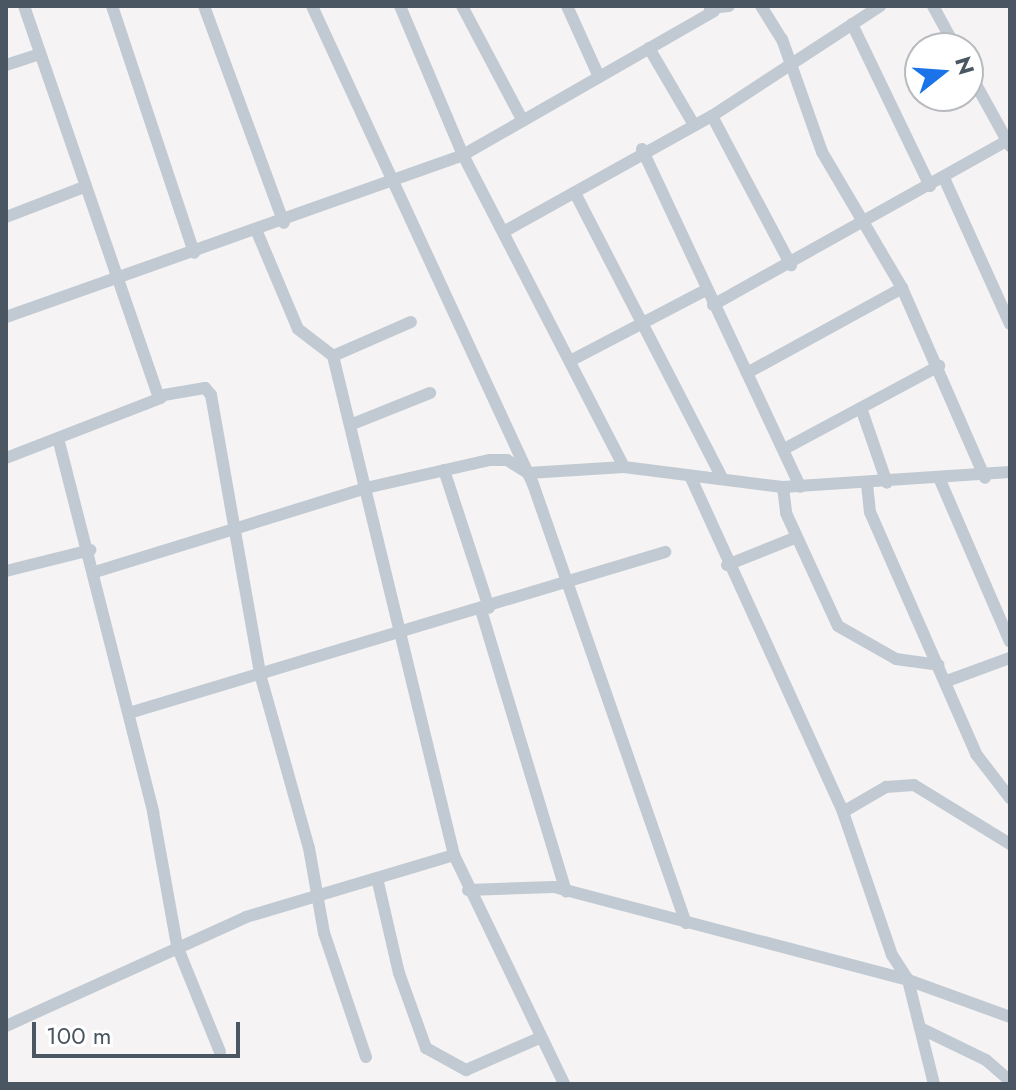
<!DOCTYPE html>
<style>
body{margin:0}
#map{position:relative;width:1016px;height:1090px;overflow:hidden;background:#f5f3f3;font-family:Jost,sans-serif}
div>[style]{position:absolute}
.minor>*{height:12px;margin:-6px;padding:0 6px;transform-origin:6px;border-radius:6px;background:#c1cad2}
span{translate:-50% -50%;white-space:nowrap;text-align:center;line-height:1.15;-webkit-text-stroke:8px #fff;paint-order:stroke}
.frame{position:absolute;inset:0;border:8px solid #4a5661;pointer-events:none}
.north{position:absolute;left:904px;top:32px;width:80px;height:80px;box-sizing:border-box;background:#fff;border:2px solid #b7bbc0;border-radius:50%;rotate:73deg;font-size:22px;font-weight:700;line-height:32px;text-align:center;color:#4a5661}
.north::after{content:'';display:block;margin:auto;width:28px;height:36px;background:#1a73e8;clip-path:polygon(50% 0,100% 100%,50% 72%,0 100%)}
.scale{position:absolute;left:32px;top:1022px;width:208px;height:36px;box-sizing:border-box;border:4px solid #4a5661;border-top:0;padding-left:10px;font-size:24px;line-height:28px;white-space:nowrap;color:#4a5661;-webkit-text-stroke:6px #fff;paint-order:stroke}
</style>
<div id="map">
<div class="minor">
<i style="left:24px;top:6px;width:412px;rotate:71deg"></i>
<i style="left:158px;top:396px;width:48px;rotate:-9.7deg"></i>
<i style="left:205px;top:388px;width:9px;rotate:49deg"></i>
<i style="left:211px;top:395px;width:283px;rotate:80deg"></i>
<i style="left:260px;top:674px;width:181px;rotate:74.3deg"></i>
<i style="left:309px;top:848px;width:86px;rotate:80deg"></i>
<i style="left:324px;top:933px;width:131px;rotate:71.3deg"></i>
<i style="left:112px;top:6px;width:260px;rotate:71.6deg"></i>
<i style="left:204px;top:6px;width:231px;rotate:69.8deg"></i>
<i style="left:312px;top:6px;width:527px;rotate:65.19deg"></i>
<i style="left:533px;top:484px;width:465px;rotate:70.8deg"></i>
<i style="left:400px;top:6px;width:162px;rotate:67.1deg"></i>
<i style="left:463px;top:155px;width:351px;rotate:62.7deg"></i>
<i style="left:462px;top:6px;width:130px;rotate:62.1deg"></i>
<i style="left:567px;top:6px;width:78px;rotate:65.7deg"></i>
<i style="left:761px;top:6px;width:39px;rotate:58deg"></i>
<i style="left:782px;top:39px;width:120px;rotate:70.5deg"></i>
<i style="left:822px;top:152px;width:158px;rotate:59.5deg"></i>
<i style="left:902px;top:288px;width:207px;rotate:66.4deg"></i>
<i style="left:933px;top:6px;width:48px;rotate:61.3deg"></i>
<i style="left:710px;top:8px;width:19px;rotate:-6deg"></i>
<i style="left:852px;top:24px;width:180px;rotate:64.3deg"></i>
<i style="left:649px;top:48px;width:89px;rotate:59.7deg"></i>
<i style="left:6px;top:65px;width:36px;rotate:-18deg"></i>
<i style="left:968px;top:70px;width:87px;rotate:61.1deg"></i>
<i style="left:712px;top:116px;width:169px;rotate:62.1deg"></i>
<i style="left:642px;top:149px;width:373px;rotate:64.9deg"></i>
<i style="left:944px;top:178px;width:160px;rotate:65.7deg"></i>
<i style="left:575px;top:193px;width:321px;rotate:62.7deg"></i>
<i style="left:6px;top:217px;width:84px;rotate:-21deg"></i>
<i style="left:505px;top:231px;width:237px;rotate:-29.1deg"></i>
<i style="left:712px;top:116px;width:201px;rotate:-33.2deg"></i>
<i style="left:257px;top:232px;width:105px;rotate:67.1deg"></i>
<i style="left:298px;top:329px;width:44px;rotate:37.6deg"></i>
<i style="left:333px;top:356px;width:513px;rotate:76.37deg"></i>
<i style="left:454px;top:855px;width:254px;rotate:64.3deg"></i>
<i style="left:713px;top:305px;width:340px;rotate:-29.2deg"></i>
<i style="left:6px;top:317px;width:485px;rotate:-19.5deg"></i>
<i style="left:463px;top:155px;width:289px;rotate:-29.8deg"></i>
<i style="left:333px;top:356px;width:85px;rotate:-23.6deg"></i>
<i style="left:570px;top:361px;width:153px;rotate:-27.6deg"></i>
<i style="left:747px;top:373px;width:177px;rotate:-28.7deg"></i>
<i style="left:861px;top:408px;width:79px;rotate:70.9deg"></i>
<i style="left:355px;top:423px;width:81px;rotate:-21.8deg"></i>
<i style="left:59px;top:442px;width:382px;rotate:75.7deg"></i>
<i style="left:153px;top:812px;width:136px;rotate:79.8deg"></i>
<i style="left:177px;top:946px;width:114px;rotate:67.9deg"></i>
<i style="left:786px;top:448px;width:174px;rotate:-28.2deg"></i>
<i style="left:6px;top:458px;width:166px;rotate:-21.2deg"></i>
<i style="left:444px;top:470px;width:145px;rotate:71.9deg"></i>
<i style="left:691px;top:478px;width:367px;rotate:65.5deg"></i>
<i style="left:843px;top:812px;width:151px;rotate:71.1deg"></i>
<i style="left:892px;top:955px;width:30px;rotate:57deg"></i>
<i style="left:908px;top:980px;width:107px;rotate:76deg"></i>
<i style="left:940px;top:480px;width:176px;rotate:66.6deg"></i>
<i style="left:867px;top:484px;width:28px;rotate:84deg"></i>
<i style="left:870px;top:512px;width:264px;rotate:66.3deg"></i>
<i style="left:976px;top:754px;width:56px;rotate:52.3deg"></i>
<i style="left:783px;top:487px;width:26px;rotate:83deg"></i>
<i style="left:786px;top:513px;width:124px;rotate:65.3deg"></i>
<i style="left:838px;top:626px;width:67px;rotate:29.6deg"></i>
<i style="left:896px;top:659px;width:43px;rotate:7.9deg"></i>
<i style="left:727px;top:565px;width:75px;rotate:-21.8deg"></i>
<i style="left:6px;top:571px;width:87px;rotate:-14deg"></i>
<i style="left:95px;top:572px;width:288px;rotate:-17.2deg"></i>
<i style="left:370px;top:487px;width:123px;rotate:-12.7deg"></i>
<i style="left:490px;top:460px;width:17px"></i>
<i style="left:507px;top:460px;width:25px;rotate:32deg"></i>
<i style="left:528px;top:473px;width:96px;rotate:-3.6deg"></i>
<i style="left:624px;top:467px;width:160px;rotate:7.2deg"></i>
<i style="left:783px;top:487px;width:227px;rotate:-3.8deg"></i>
<i style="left:481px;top:610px;width:294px;rotate:73.2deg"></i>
<i style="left:947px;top:681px;width:67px;rotate:-20.1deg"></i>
<i style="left:129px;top:713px;width:560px;rotate:-16.72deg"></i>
<i style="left:843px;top:812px;width:50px;rotate:-30.2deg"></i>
<i style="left:886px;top:787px;width:28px;rotate:-4deg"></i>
<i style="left:914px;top:785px;width:113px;rotate:31.6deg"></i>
<i style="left:377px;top:878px;width:98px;rotate:77deg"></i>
<i style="left:399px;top:973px;width:80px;rotate:70.2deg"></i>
<i style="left:426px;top:1048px;width:46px;rotate:28.8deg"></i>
<i style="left:466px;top:1070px;width:77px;rotate:-23.6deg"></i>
<i style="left:468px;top:890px;width:86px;rotate:-2deg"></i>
<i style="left:554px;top:887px;width:366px;rotate:14.7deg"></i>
<i style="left:908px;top:980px;width:109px;rotate:19.9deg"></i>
<i style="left:6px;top:1026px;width:264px;rotate:-24.4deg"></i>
<i style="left:246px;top:917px;width:217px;rotate:-16.6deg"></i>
<i style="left:920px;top:1028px;width:73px;rotate:25.9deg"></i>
<i style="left:986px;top:1060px;width:32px;rotate:41deg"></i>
</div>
<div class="frame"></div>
<div class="north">N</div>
<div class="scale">100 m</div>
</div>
